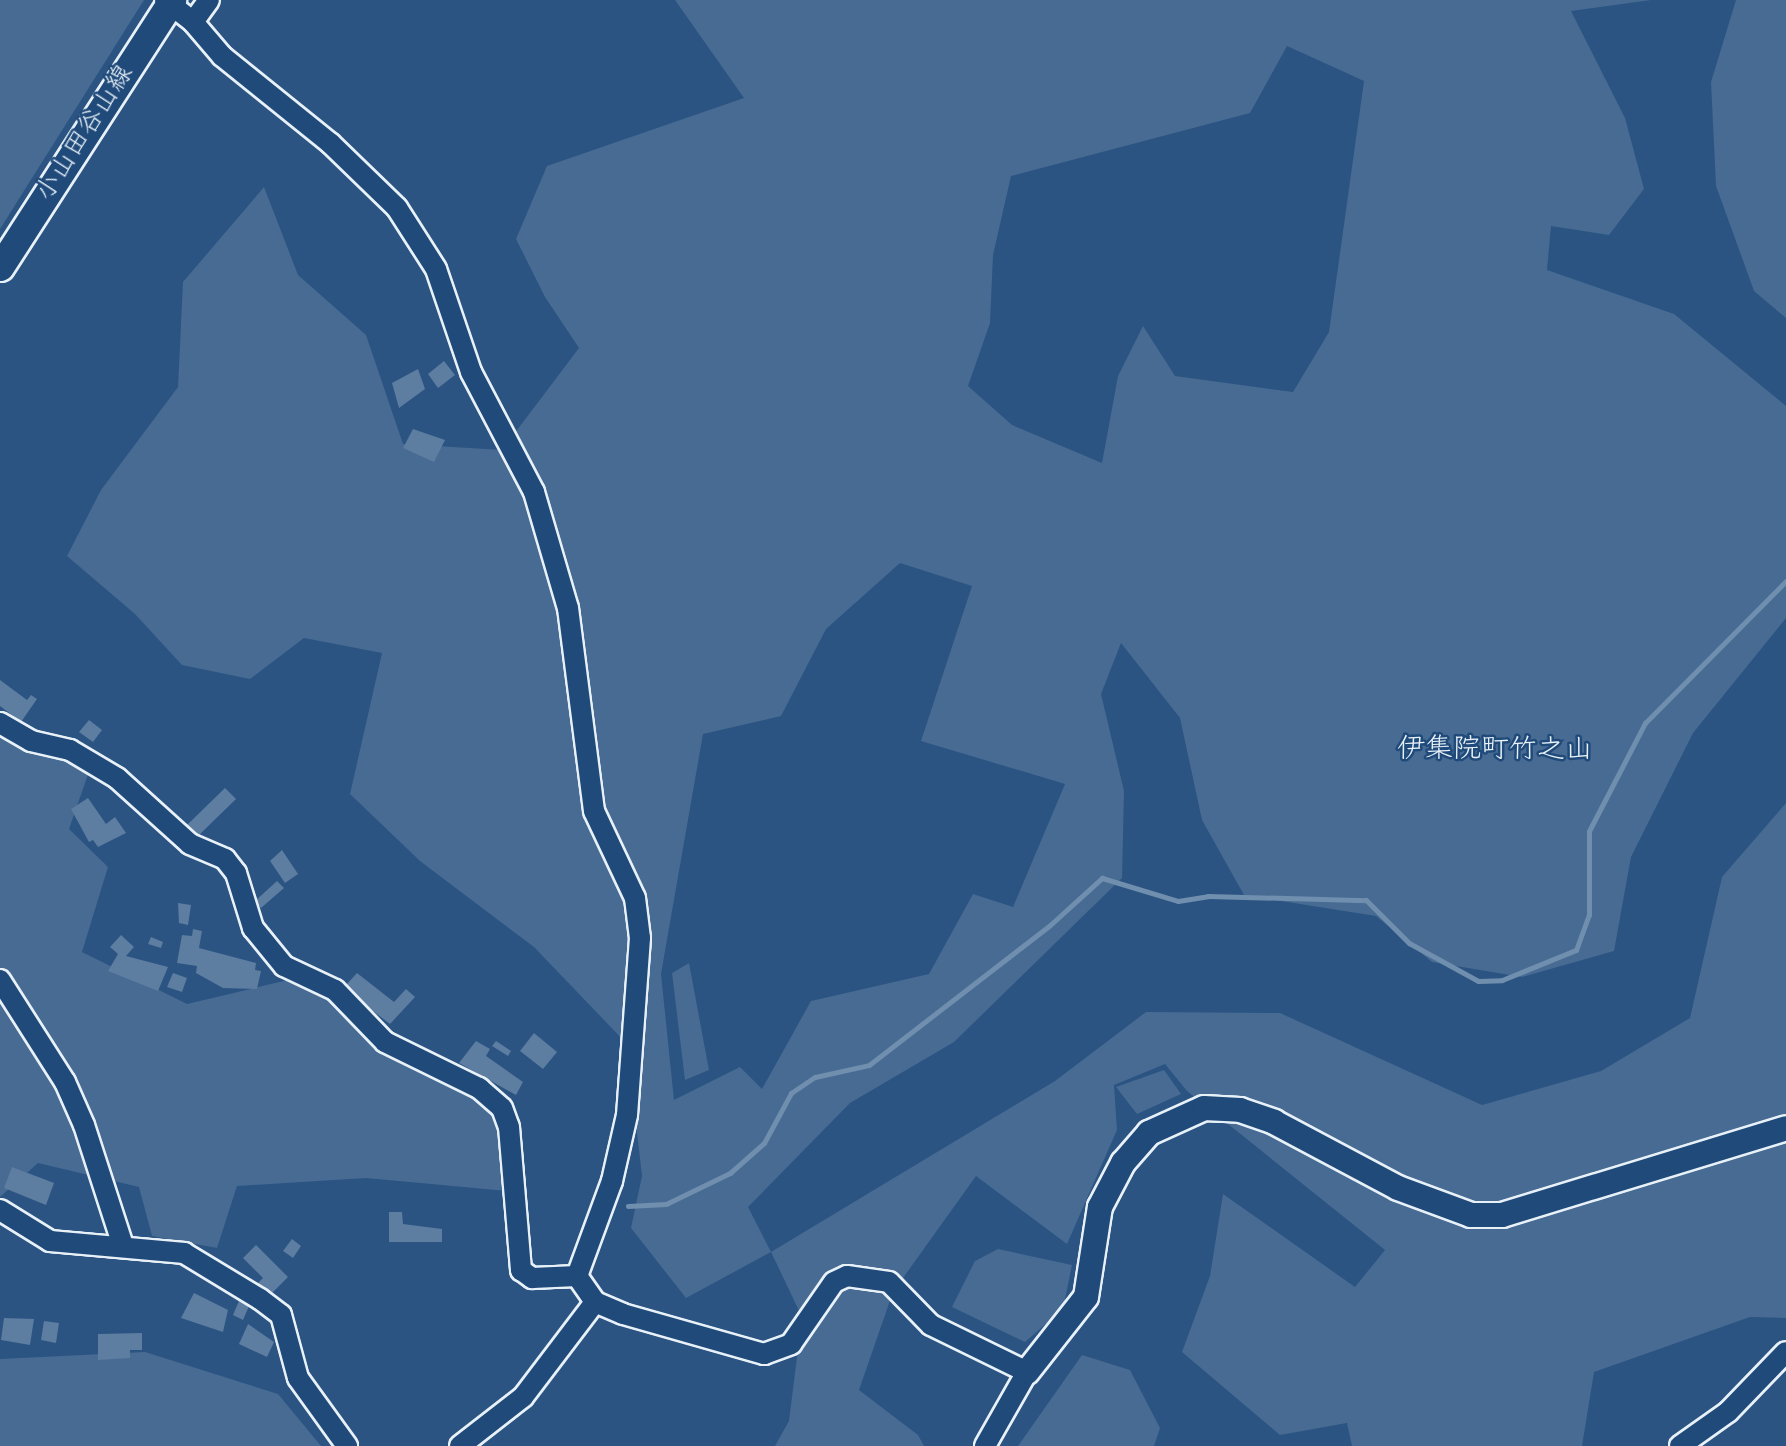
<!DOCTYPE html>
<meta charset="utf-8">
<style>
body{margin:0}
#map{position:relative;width:1786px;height:1446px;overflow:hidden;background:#2b5482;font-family:"Indie Flower","Klee One",sans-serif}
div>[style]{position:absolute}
.green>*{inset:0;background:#476b93}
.stream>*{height:5px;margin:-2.5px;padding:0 2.5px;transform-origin:2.5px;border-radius:2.5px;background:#708ead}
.building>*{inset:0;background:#5d7da1}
.roads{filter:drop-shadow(2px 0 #e8f1f8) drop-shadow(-2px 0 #e8f1f8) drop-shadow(0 2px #e8f1f8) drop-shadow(0 -2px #e8f1f8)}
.minor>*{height:20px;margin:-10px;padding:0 10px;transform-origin:10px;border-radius:10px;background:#1f4a7a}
.tertiary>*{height:24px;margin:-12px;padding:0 12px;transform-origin:12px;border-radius:12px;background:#1f4a7a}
.secondary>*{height:27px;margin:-13.5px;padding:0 13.5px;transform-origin:13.5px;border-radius:13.5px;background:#1f4a7a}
span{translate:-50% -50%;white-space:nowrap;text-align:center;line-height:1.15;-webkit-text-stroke:5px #1f4a7a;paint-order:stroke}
.street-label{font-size:26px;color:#e8f1f8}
.quarter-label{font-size:28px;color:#e8f1f8}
</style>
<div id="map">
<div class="green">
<i style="clip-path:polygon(0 0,144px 0,0 229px)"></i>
<i style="clip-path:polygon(evenodd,675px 0,1651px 0,1571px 11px,1625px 118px,1644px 189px,1609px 235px,1551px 226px,1547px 270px,1674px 314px,1786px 406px,1786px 618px,1693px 733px,1631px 857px,1614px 951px,1522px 977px,1432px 962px,1376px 916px,1244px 895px,1202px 820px,1180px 718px,1121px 643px,1101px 694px,1124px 791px,1122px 878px,954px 1042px,850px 1103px,748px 1207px,771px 1252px,1055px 1081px,1146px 1012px,1280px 1013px,1482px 1105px,1601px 1071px,1690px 1018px,1722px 877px,1786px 803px,1786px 1318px,1750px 1317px,1594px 1372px,1582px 1446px,1352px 1446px,1347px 1423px,1280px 1435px,1182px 1352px,1210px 1276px,1223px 1194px,1355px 1287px,1385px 1250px,1187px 1091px,1165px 1064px,1114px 1085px,1117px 1130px,1067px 1244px,976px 1176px,893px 1292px,859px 1390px,918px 1435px,924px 1446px,775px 1446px,789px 1421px,802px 1317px,771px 1252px,686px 1298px,631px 1228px,642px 1176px,627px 1044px,534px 947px,420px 861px,350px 794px,382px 653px,304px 638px,250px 679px,182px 665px,135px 614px,67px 556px,101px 490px,178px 387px,183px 282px,264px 187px,298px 275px,366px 335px,403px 444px,502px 450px,579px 348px,545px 297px,516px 239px,547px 166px,744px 98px,675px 0,1287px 46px,1364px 81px,1329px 332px,1293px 392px,1175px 376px,1143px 326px,1118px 376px,1102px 463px,1012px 425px,968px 386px,990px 323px,993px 255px,1011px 176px,1250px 113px,1287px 46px,675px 0,900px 563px,972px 586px,921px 741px,1065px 784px,1013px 907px,973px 894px,929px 974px,811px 1001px,762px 1089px,740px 1067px,674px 1100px,661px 974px,703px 734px,781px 716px,826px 629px,900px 563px)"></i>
<i style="clip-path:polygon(1736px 0,1786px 0,1786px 318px,1754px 291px,1716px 186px,1711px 82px)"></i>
<i style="clip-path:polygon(0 732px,91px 766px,69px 829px,108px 867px,82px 952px,187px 1004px,305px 976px,399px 1044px,483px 1086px,516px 1129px,507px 1191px,366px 1178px,237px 1186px,217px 1248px,152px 1236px,139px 1187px,38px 1163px,0 1197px)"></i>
<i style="clip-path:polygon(689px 963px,709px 1070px,685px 1080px,672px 973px)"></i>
<i style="clip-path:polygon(1164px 1070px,1181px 1094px,1137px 1114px,1116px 1087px)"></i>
<i style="clip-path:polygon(998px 1249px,1072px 1265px,1063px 1309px,1025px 1342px,952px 1307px,975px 1261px)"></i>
<i style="clip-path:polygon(145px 1352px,278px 1394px,321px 1446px,0 1446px,0 1359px)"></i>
<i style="clip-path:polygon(1082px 1355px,1130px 1370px,1160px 1428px,1154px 1446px,1018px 1446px)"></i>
</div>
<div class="stream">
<i style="left:628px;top:1206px;width:38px;rotate:-3deg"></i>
<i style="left:666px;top:1204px;width:71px;rotate:-25.8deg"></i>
<i style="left:730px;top:1173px;width:45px;rotate:-41.4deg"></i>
<i style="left:764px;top:1143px;width:57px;rotate:-61.6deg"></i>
<i style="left:791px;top:1093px;width:29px;rotate:-34deg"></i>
<i style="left:815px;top:1077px;width:55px;rotate:-12.5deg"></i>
<i style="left:869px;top:1065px;width:227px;rotate:-37.7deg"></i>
<i style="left:1049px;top:926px;width:72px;rotate:-42.2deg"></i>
<i style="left:1102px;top:878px;width:79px;rotate:16.8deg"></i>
<i style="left:1178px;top:901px;width:30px;rotate:-9deg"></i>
<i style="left:1208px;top:896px;width:158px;rotate:1.5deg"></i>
<i style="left:1366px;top:900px;width:61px;rotate:45deg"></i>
<i style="left:1409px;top:943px;width:79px;rotate:28.8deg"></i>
<i style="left:1478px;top:981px;width:24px;rotate:-2deg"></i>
<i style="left:1502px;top:980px;width:80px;rotate:-22.1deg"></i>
<i style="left:1576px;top:950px;width:37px;rotate:-70deg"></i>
<i style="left:1589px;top:915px;width:84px;rotate:-90deg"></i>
<i style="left:1589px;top:831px;width:122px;rotate:-62.6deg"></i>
<i style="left:1645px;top:723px;width:200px;rotate:-45.2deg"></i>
</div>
<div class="building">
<i style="clip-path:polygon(444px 361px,455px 375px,438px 388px,428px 374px)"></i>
<i style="clip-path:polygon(418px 369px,425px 389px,399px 408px,392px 383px)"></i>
<i style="clip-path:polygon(413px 429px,445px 440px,434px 462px,403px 448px)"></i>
<i style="clip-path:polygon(0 680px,27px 700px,31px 695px,37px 699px,21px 722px,0 706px)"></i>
<i style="clip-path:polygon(89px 720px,102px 730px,93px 742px,79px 732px)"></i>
<i style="clip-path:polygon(225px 788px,236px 799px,198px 836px,187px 825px)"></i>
<i style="clip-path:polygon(88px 798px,106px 824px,115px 817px,126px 833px,98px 847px,93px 840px,89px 842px,71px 809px)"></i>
<i style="clip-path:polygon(282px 850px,298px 874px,285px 883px,270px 861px)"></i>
<i style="clip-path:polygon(277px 881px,284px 888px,261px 908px,255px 901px)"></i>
<i style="clip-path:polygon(178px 903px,191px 905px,188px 925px,179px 923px)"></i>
<i style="clip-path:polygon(193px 929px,202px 931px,199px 948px,256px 963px,255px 970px,261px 971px,257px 989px,223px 988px,196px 973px,197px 966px,177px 963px,182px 935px,192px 936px)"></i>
<i style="clip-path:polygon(121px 935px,134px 947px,126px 956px,168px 967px,158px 991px,108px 971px,118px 954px,110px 947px)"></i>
<i style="clip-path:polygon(151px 937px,163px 942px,161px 948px,148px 944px)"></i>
<i style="clip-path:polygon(173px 973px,187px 978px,182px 992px,167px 987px)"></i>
<i style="clip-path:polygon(357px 973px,394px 1002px,406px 989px,415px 997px,390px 1024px,347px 991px,346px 985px)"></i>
<i style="clip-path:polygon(534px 1033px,557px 1052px,543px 1069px,520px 1051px)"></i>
<i style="clip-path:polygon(476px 1041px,490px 1049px,486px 1056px,523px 1082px,516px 1095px,459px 1063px)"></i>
<i style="clip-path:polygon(496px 1041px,511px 1051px,508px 1056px,492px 1046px)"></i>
<i style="clip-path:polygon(12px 1167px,54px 1183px,46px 1205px,4px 1188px)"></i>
<i style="clip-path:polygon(389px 1212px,402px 1212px,403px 1224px,442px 1229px,442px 1242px,389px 1242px)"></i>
<i style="clip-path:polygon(292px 1239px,301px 1246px,293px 1258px,283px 1251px)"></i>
<i style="clip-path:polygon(256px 1245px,288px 1277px,270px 1295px,258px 1283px,263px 1278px,243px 1258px)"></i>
<i style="clip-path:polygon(194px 1293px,228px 1310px,223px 1332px,181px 1318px)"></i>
<i style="clip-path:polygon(239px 1301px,249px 1306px,243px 1320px,233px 1315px)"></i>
<i style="clip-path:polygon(4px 1318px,34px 1319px,30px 1345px,1px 1340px)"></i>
<i style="clip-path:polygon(44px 1321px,59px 1323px,56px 1343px,41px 1340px)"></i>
<i style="clip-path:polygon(248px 1324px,274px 1342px,267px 1357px,239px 1344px)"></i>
<i style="clip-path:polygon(142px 1333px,142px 1350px,130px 1350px,130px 1358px,98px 1360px,98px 1334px)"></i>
</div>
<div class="roads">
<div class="minor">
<i style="left:165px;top:0;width:36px;rotate:38deg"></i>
<i style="left:193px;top:22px;width:45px;rotate:49.5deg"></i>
<i style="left:222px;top:56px;width:139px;rotate:38.9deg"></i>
<i style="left:330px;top:143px;width:93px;rotate:44.1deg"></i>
<i style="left:397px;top:208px;width:72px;rotate:57.4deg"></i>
<i style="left:436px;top:269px;width:109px;rotate:71.2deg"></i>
<i style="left:471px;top:372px;width:136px;rotate:62.3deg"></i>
<i style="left:534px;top:492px;width:121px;rotate:73.7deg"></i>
<i style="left:568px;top:608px;width:205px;rotate:82.7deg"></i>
<i style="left:594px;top:811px;width:96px;rotate:64.8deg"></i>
<i style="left:635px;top:898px;width:40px;rotate:82.9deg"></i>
<i style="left:640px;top:938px;width:177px;rotate:94.2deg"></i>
<i style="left:627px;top:1115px;width:68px;rotate:102.8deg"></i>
<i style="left:612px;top:1181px;width:101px;rotate:110.2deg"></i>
<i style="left:193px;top:22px;width:27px;rotate:-54deg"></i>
<i style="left:0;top:723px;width:36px;rotate:30deg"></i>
<i style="left:31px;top:741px;width:40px;rotate:13deg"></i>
<i style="left:70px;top:750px;width:55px;rotate:30.8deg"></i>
<i style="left:117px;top:778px;width:98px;rotate:42.1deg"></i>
<i style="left:190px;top:844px;width:38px;rotate:23deg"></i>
<i style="left:225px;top:859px;width:18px;rotate:52deg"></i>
<i style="left:236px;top:873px;width:58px;rotate:72.8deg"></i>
<i style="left:253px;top:928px;width:49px;rotate:50.8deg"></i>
<i style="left:284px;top:966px;width:56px;rotate:25.2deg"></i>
<i style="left:335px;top:990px;width:72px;rotate:46.1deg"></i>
<i style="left:385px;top:1042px;width:105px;rotate:26.1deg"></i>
<i style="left:479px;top:1088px;width:30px;rotate:41deg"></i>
<i style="left:502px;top:1108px;width:20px;rotate:70deg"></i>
<i style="left:509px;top:1127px;width:144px;rotate:85.2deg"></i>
<i style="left:521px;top:1270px;width:14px;rotate:36deg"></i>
<i style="left:532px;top:1278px;width:45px;rotate:-2.5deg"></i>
<i style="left:0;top:980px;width:121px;rotate:57.5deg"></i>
<i style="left:65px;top:1082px;width:47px;rotate:66.2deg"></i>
<i style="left:84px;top:1125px;width:127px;rotate:72.1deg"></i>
<i style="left:0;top:1210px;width:59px;rotate:31.8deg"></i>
<i style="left:50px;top:1241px;width:135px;rotate:5.1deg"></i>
<i style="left:184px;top:1253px;width:89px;rotate:31.2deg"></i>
<i style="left:260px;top:1299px;width:26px;rotate:37deg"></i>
<i style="left:281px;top:1315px;width:65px;rotate:74.9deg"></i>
<i style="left:298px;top:1378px;width:84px;rotate:54.2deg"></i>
<i style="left:577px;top:1276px;width:32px;rotate:55deg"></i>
<i style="left:595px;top:1302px;width:30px;rotate:23deg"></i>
<i style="left:623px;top:1314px;width:147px;rotate:15.8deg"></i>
<i style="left:764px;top:1354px;width:29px;rotate:-20deg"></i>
<i style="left:791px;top:1344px;width:75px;rotate:-55.3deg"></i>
<i style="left:834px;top:1282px;width:14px;rotate:-25deg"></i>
<i style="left:847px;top:1276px;width:42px;rotate:8.1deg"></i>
<i style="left:889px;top:1282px;width:60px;rotate:45.7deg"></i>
<i style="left:931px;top:1325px;width:107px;rotate:26.1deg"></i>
<i style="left:1027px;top:1372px;width:85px;rotate:119.6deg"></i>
<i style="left:460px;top:1446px;width:80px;rotate:-37.9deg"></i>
<i style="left:523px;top:1397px;width:119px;rotate:-52.8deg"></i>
<i style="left:1680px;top:1446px;width:59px;rotate:-35.3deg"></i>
<i style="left:1728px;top:1412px;width:83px;rotate:-46deg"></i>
</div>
<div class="tertiary">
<i style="left:1027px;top:1372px;width:95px;rotate:-51.8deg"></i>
<i style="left:1086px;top:1297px;width:91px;rotate:-81.2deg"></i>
<i style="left:1100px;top:1207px;width:50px;rotate:-62.4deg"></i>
<i style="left:1123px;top:1163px;width:40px;rotate:-49deg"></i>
<i style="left:1149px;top:1133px;width:60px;rotate:-24.4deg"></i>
<i style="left:1204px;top:1108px;width:36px;rotate:3deg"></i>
<i style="left:1240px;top:1110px;width:36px;rotate:19deg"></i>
<i style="left:1274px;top:1122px;width:140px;rotate:28deg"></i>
<i style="left:1398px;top:1188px;width:78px;rotate:20.3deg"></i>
<i style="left:1471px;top:1215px;width:31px"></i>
<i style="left:1502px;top:1215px;width:297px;rotate:-17deg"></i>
</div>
<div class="secondary">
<i style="left:0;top:267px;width:318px;rotate:-57.2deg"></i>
</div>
</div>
<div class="street-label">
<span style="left:86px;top:134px;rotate:-57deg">小山田谷山線</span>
</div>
<div class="quarter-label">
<span style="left:1495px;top:751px">伊集院町竹之山</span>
</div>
</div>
